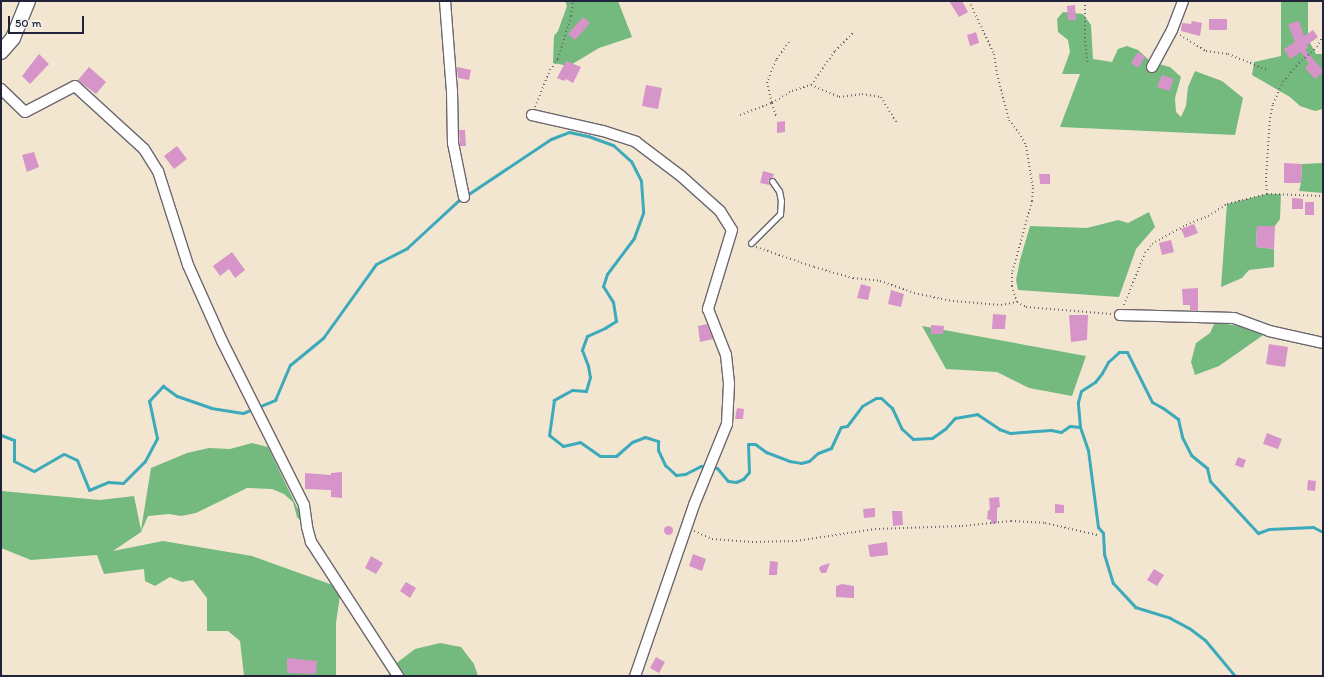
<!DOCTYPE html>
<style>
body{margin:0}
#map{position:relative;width:1324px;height:677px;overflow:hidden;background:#f3e6d1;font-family:Itim,sans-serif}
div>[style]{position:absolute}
.forest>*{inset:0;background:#74b97e}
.stream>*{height:3px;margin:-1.5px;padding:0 1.5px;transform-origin:1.5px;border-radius:1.5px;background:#3caaba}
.building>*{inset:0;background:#d694c8}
.round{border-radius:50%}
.path>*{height:2px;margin-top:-1px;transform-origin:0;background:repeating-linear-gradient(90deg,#6b6770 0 1px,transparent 0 4px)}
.roads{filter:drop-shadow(1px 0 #6b6770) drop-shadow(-1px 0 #6b6770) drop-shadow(0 1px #6b6770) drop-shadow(0 -1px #6b6770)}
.lane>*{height:5px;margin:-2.5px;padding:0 2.5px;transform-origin:2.5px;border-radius:2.5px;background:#fff}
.street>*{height:10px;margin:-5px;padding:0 5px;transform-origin:5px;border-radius:5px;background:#fff}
.secondary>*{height:14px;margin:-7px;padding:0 7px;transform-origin:7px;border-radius:7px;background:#fff}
span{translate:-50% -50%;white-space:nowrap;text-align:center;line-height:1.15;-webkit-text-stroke:3.5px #f6f6f2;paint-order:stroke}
.frame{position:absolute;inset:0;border:2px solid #22223b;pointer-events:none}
.scale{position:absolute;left:8px;top:16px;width:76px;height:18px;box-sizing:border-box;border:2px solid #22223b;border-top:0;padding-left:5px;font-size:12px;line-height:14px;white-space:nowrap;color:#22223b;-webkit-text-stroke:3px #f6f6f2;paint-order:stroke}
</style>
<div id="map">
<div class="forest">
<i style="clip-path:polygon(565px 1px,618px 1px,632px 37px,599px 48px,569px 66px,553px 63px,554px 36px,558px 31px,567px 6px)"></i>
<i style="clip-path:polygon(1308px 1px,1308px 39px,1316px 54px,1323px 54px,1323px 109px,1315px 111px,1300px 106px,1290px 97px,1252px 75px,1254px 62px,1281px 56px,1281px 2px)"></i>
<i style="clip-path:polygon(1063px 12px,1083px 14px,1091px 25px,1093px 59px,1112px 62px,1118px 49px,1127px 46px,1138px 50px,1151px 62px,1170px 67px,1181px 77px,1175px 98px,1176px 112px,1181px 117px,1186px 106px,1188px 87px,1195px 71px,1222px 81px,1243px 98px,1235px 135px,1060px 127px,1080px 74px,1062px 74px,1070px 52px,1068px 40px,1058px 32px,1057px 19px)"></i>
<i style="clip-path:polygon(1323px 163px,1323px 193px,1299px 191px,1301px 183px,1302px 164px)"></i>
<i style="clip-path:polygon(1267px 194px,1281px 194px,1280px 219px,1275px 226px,1257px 226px,1256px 247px,1274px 249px,1274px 267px,1249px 270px,1242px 278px,1221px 287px,1227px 204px)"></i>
<i style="clip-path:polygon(1149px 212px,1155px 227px,1136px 249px,1119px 297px,1018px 290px,1016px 280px,1020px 260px,1030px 226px,1087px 228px,1118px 220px,1128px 223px)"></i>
<i style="clip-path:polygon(1215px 322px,1269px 331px,1219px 366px,1195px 375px,1191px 362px,1196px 343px,1210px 333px)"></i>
<i style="clip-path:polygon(922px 326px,1086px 356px,1072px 396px,1029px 388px,997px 372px,946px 369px)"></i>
<i style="clip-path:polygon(252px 443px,268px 447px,307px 528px,297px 517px,293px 502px,284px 494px,272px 489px,247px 488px,196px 513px,181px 516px,169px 514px,148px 516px,141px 532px,113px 551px,163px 541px,252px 556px,341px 588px,336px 623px,336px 676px,244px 676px,240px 641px,228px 631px,207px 631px,207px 598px,193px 580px,182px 582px,170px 577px,155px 586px,145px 581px,144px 569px,104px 574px,97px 555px,31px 560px,1px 548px,1px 491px,100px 500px,134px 496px,141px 530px,151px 468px,187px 453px,209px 448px,230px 449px)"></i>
<i style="clip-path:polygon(440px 643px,461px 647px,474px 664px,478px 676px,388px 676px,394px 665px,415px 649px)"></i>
</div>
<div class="stream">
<i style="left:1080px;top:427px;width:25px;rotate:-95deg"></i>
<i style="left:1078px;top:402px;width:11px;rotate:-75deg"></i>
<i style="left:1081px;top:391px;width:17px;rotate:-33deg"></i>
<i style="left:1095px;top:382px;width:11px;rotate:-52deg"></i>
<i style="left:1102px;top:373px;width:13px;rotate:-61deg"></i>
<i style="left:1108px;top:362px;width:15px;rotate:-42deg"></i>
<i style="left:1119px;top:352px;width:8px"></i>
<i style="left:1127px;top:352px;width:56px;rotate:63.4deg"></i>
<i style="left:1152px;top:402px;width:13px;rotate:29deg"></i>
<i style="left:1163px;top:408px;width:19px;rotate:36deg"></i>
<i style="left:1178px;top:419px;width:18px;rotate:77deg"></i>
<i style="left:1182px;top:437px;width:20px;rotate:63deg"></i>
<i style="left:1191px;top:455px;width:21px;rotate:39deg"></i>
<i style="left:1207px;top:468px;width:13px;rotate:77deg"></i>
<i style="left:1210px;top:481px;width:71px;rotate:47.3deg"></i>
<i style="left:1258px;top:533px;width:12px;rotate:-20deg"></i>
<i style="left:1269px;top:529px;width:44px;rotate:-2.6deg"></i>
<i style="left:1313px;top:527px;width:11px;rotate:27deg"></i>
<i style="left:1px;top:435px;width:14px;rotate:21deg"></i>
<i style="left:14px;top:440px;width:21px;rotate:90deg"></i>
<i style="left:14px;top:461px;width:22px;rotate:27deg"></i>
<i style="left:34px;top:471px;width:34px;rotate:-30deg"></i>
<i style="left:64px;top:454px;width:14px;rotate:25deg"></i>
<i style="left:77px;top:460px;width:32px;rotate:68deg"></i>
<i style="left:89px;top:490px;width:21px;rotate:-23deg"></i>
<i style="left:108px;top:482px;width:15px;rotate:4deg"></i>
<i style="left:123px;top:483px;width:31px;rotate:-45deg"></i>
<i style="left:145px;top:461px;width:26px;rotate:-62deg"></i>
<i style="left:157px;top:438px;width:38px;rotate:-102deg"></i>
<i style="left:149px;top:401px;width:21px;rotate:-47deg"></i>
<i style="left:163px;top:386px;width:17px;rotate:36deg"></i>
<i style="left:177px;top:396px;width:36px;rotate:19deg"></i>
<i style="left:211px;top:408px;width:32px;rotate:9deg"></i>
<i style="left:243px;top:413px;width:35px;rotate:-22deg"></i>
<i style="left:275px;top:400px;width:38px;rotate:-67deg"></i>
<i style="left:290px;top:365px;width:43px;rotate:-39.3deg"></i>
<i style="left:323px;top:338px;width:91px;rotate:-54.4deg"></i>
<i style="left:376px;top:264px;width:35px;rotate:-27deg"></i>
<i style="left:407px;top:248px;width:69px;rotate:-42.7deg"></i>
<i style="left:458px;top:201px;width:112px;rotate:-33.7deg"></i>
<i style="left:551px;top:139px;width:19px;rotate:-21deg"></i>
<i style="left:569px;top:132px;width:19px;rotate:12deg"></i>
<i style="left:588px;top:136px;width:27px;rotate:20deg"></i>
<i style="left:613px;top:145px;width:24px;rotate:42deg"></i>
<i style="left:631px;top:161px;width:22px;rotate:63deg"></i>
<i style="left:641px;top:181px;width:32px;rotate:86deg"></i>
<i style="left:643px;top:213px;width:27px;rotate:110deg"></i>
<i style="left:634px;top:238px;width:45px;rotate:126.9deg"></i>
<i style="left:607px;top:274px;width:13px;rotate:108deg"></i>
<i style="left:603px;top:286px;width:19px;rotate:58deg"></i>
<i style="left:613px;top:302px;width:19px;rotate:81deg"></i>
<i style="left:616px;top:321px;width:13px;rotate:148deg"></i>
<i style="left:605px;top:328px;width:20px;rotate:156deg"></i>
<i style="left:587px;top:336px;width:15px;rotate:110deg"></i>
<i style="left:582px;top:350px;width:17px;rotate:69deg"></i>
<i style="left:588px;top:366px;width:11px;rotate:80deg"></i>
<i style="left:590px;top:377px;width:15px;rotate:106deg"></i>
<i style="left:586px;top:391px;width:14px;rotate:-176deg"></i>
<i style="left:572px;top:390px;width:21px;rotate:151deg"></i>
<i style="left:554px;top:400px;width:35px;rotate:98deg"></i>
<i style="left:549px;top:435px;width:18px;rotate:38deg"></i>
<i style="left:563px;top:446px;width:17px;rotate:-13deg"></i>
<i style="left:580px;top:442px;width:24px;rotate:35deg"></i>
<i style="left:600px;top:456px;width:16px"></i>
<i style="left:616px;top:456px;width:21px;rotate:-41deg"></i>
<i style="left:632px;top:442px;width:14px;rotate:-21deg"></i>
<i style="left:645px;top:437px;width:14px;rotate:17deg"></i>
<i style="left:658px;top:441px;width:9px;rotate:90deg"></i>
<i style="left:658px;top:450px;width:17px;rotate:65deg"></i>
<i style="left:665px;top:465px;width:15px;rotate:42deg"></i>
<i style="left:676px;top:475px;width:9px;rotate:-6deg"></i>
<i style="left:685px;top:474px;width:18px;rotate:-27deg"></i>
<i style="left:701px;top:466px;width:16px;rotate:7deg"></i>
<i style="left:717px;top:468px;width:17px;rotate:50deg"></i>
<i style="left:728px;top:481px;width:8px;rotate:7deg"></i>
<i style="left:736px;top:482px;width:8px;rotate:-23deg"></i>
<i style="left:743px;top:479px;width:9px;rotate:-49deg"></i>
<i style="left:749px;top:472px;width:28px;rotate:-92deg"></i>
<i style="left:748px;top:444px;width:7px"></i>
<i style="left:755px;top:444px;width:14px;rotate:36deg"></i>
<i style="left:766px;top:452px;width:25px;rotate:21deg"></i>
<i style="left:789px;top:461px;width:12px;rotate:9deg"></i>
<i style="left:801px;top:463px;width:8px;rotate:-14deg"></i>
<i style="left:809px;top:461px;width:12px;rotate:-42deg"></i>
<i style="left:818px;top:453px;width:14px;rotate:-21deg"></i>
<i style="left:831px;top:448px;width:23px;rotate:-65deg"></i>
<i style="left:841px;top:427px;width:6px;rotate:-9deg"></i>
<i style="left:847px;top:426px;width:25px;rotate:-53deg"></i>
<i style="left:862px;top:406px;width:16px;rotate:-30deg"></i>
<i style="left:876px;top:398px;width:5px"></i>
<i style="left:881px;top:398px;width:15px;rotate:42deg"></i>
<i style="left:892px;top:408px;width:23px;rotate:65deg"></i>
<i style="left:902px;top:429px;width:15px;rotate:42deg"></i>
<i style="left:913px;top:439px;width:19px;rotate:-3deg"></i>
<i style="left:932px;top:438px;width:16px;rotate:-35deg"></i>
<i style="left:945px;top:429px;width:15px;rotate:-48deg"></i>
<i style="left:955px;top:418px;width:22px;rotate:-10deg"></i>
<i style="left:977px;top:414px;width:27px;rotate:34deg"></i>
<i style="left:999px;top:429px;width:12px;rotate:20deg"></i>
<i style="left:1010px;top:433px;width:41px;rotate:-4.2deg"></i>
<i style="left:1051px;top:430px;width:10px;rotate:11deg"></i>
<i style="left:1061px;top:432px;width:11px;rotate:-34deg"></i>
<i style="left:1070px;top:426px;width:10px;rotate:6deg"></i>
<i style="left:1080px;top:427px;width:24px;rotate:71deg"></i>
<i style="left:1088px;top:450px;width:78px;rotate:82.6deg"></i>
<i style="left:1098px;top:527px;width:8px;rotate:50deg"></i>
<i style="left:1103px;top:533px;width:21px;rotate:87deg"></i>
<i style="left:1104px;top:554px;width:30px;rotate:73deg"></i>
<i style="left:1113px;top:583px;width:33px;rotate:47deg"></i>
<i style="left:1135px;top:607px;width:37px;rotate:17deg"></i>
<i style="left:1170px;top:618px;width:21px;rotate:28deg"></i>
<i style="left:1189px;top:628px;width:20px;rotate:37deg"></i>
<i style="left:1205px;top:640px;width:47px;rotate:50.2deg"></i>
</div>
<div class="building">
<i style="clip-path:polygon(949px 1px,962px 1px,968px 12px,959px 17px)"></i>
<i style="clip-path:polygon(1075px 5px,1076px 20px,1068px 20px,1067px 6px)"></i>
<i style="clip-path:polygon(583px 17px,590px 23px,575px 40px,568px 34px)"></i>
<i style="clip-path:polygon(1209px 19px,1227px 19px,1227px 30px,1209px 30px)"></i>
<i style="clip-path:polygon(1192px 21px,1202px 23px,1200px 36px,1181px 31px,1182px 23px,1191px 24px)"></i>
<i style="clip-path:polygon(1299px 21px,1304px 36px,1313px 30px,1318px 37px,1307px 45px,1308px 48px,1305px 50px,1323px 70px,1323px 72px,1315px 79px,1305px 68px,1309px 64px,1301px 52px,1290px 59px,1284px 49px,1295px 42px,1288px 24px)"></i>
<i style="clip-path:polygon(976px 32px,979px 43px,970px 46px,967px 35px)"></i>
<i style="clip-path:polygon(1138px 52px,1145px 57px,1138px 68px,1131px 63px)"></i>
<i style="clip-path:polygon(39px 54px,49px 64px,30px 84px,22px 76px)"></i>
<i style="clip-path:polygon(566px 61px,581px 67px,573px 83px,566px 79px,564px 81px,557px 78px)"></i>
<i style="clip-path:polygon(89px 67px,106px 82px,96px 94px,78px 80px)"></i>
<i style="clip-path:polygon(457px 67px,471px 70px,469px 80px,458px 78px)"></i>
<i style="clip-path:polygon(1162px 75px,1174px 79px,1169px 91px,1157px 87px)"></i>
<i style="clip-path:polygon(646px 85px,662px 88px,658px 109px,642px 106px)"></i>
<i style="clip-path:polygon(785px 121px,785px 132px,777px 133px,777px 122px)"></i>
<i style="clip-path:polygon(459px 130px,465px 130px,466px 146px,460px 146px)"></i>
<i style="clip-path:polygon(177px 146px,187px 159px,174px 169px,164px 156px)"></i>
<i style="clip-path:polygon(34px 152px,39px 167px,27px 172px,22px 155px)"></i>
<i style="clip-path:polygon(1284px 163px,1302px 164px,1301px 183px,1284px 183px)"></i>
<i style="clip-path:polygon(763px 171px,774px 174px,773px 177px,768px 180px,770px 185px,760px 183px)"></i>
<i style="clip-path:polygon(1039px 174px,1050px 174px,1050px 184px,1040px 184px)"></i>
<i style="clip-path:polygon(1292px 198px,1303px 199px,1303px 209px,1292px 209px)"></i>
<i style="clip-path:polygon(1305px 202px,1314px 202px,1314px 215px,1305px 215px)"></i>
<i style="clip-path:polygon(1194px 224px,1198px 233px,1185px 238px,1181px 229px)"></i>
<i style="clip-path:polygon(1257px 226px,1275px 226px,1274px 249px,1256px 247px)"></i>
<i style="clip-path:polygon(1171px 240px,1174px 252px,1162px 255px,1159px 243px)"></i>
<i style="clip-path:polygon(232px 252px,245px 270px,235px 278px,229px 269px,220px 276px,213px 266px)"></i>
<i style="clip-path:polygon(861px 284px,871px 287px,868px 300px,857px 298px)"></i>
<i style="clip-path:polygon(1198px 288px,1198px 311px,1190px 310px,1190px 305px,1183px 305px,1182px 289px)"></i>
<i style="clip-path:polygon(891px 290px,904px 294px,901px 307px,888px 304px)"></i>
<i style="clip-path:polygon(993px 314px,1006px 315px,1005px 329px,992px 329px)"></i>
<i style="clip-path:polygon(1069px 315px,1088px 315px,1087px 340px,1071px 342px)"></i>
<i style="clip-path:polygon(707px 324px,713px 339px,700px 342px,698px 326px)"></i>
<i style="clip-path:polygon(931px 325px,944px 326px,943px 334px,931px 334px)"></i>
<i style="clip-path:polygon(1269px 344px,1288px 347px,1285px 367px,1266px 364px)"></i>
<i style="clip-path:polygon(737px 408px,744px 409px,743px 419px,735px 419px)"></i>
<i style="clip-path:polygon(1267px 433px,1282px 439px,1278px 449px,1263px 444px)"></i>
<i style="clip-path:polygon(1238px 457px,1246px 460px,1243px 468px,1235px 465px)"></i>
<i style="clip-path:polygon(342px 472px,342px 498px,331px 497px,331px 490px,305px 489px,305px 473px,331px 475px,331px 473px)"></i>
<i style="clip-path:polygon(1308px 480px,1316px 481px,1315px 491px,1307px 490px)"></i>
<i style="clip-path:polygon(999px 497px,1000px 507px,997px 508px,997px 523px,991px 524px,991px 520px,987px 519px,988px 510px,990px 510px,989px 498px)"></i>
<i style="clip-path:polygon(1055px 504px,1064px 505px,1064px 513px,1055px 513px)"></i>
<i style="clip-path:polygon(875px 508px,875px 517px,864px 518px,863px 509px)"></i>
<i style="clip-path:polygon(892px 511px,902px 511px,903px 525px,893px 526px)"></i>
<i class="round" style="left:663.5px;top:525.5px;width:9px;height:9px"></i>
<i style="clip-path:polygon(887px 542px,888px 555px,870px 557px,868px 545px)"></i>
<i style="clip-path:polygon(693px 554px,706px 559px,702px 571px,689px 566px)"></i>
<i style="clip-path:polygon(371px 556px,383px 563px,376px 574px,365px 568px)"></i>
<i style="clip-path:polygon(770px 561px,778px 562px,777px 575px,769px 575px)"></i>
<i style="clip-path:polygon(830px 563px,826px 573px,821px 573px,819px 568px,821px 566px)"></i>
<i style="clip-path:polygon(1154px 569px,1164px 575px,1157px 586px,1147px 580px)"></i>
<i style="clip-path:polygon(406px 582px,416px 588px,410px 598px,400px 591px)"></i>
<i style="clip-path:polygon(842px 584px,854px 586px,854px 598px,836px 597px,836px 586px)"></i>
<i style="clip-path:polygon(656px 657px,665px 662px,659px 673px,650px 668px)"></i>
<i style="clip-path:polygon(287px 658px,317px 661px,316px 674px,287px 673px)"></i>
</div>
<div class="path">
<i style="left:969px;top:1px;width:59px;rotate:64.7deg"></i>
<i style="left:994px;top:54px;width:24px;rotate:81deg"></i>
<i style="left:998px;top:78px;width:43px;rotate:75.3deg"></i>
<i style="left:1009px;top:120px;width:20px;rotate:53deg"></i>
<i style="left:1021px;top:136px;width:11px;rotate:63deg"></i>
<i style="left:1026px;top:146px;width:43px;rotate:80.5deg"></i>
<i style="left:1033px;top:188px;width:13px;rotate:94deg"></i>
<i style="left:1032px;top:201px;width:75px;rotate:105.5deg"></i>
<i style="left:1012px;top:273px;width:13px;rotate:90deg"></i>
<i style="left:1012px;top:286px;width:17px;rotate:73deg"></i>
<i style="left:1017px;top:302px;width:10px;rotate:29deg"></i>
<i style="left:1026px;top:307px;width:86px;rotate:4.7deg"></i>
<i style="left:1085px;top:1px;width:40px;rotate:90deg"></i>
<i style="left:1085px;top:41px;width:24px;rotate:83deg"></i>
<i style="left:1180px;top:35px;width:31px;rotate:32deg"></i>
<i style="left:1206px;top:51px;width:22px;rotate:8deg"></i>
<i style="left:1228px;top:54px;width:42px;rotate:22.3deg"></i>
<i style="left:789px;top:42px;width:22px;rotate:126deg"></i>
<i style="left:776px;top:60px;width:24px;rotate:112deg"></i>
<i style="left:767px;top:82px;width:22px;rotate:77deg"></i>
<i style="left:772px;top:103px;width:23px;rotate:-31deg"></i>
<i style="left:792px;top:91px;width:20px;rotate:-18deg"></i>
<i style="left:811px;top:85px;width:30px;rotate:23deg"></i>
<i style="left:839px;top:97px;width:23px;rotate:-7deg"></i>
<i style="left:862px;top:94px;width:19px;rotate:9deg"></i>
<i style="left:881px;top:97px;width:31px;rotate:59deg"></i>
<i style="left:811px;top:85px;width:42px;rotate:-54.8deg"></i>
<i style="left:835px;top:51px;width:25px;rotate:-45deg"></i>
<i style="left:535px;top:107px;width:40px;rotate:-68deg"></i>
<i style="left:550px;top:70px;width:14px;rotate:-54deg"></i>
<i style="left:558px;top:59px;width:45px;rotate:-73.2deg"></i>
<i style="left:571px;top:16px;width:15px;rotate:-82deg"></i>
<i style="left:740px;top:115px;width:34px;rotate:-21deg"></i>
<i style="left:772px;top:103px;width:14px;rotate:73deg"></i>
<i style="left:1267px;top:194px;width:16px;rotate:-94deg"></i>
<i style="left:1266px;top:178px;width:60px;rotate:-86.2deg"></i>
<i style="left:1270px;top:118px;width:14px;rotate:-78deg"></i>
<i style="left:1273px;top:104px;width:24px;rotate:-66deg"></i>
<i style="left:1283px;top:82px;width:21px;rotate:-51deg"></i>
<i style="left:1296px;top:66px;width:28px;rotate:-42deg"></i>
<i style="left:1317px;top:47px;width:13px;rotate:-61deg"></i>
<i style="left:756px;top:247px;width:61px;rotate:19deg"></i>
<i style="left:814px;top:267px;width:41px;rotate:15.8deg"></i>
<i style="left:853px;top:278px;width:27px;rotate:6deg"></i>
<i style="left:880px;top:281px;width:36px;rotate:19deg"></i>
<i style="left:914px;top:293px;width:40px;rotate:12deg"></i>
<i style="left:953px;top:301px;width:48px;rotate:4.8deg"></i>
<i style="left:1001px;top:305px;width:16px;rotate:-11deg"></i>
<i style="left:1124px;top:305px;width:56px;rotate:-68deg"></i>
<i style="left:1145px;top:253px;width:11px;rotate:-52deg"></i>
<i style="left:1152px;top:244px;width:12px;rotate:-31deg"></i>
<i style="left:1162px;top:238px;width:27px;rotate:-28deg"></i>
<i style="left:1186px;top:225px;width:24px;rotate:-22deg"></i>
<i style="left:1208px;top:216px;width:22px;rotate:-32deg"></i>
<i style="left:1227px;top:204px;width:41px;rotate:-14deg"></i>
<i style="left:1267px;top:194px;width:56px;rotate:2deg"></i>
<i style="left:694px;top:531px;width:20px;rotate:24deg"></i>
<i style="left:712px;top:539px;width:40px;rotate:4.3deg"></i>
<i style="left:752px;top:542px;width:44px;rotate:-1.3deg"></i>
<i style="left:796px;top:541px;width:80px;rotate:-8.6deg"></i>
<i style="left:875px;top:529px;width:87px;rotate:-2deg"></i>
<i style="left:962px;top:526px;width:49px;rotate:-5.8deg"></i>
<i style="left:1011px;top:521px;width:34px;rotate:3deg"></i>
<i style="left:1045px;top:523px;width:54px;rotate:12.8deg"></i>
</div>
<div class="roads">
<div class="lane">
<i style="left:751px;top:243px;width:41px;rotate:-45deg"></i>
<i style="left:780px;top:214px;width:13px;rotate:-86deg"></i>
<i style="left:781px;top:201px;width:10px;rotate:-101deg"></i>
<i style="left:779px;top:191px;width:12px;rotate:-125deg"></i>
</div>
<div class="street">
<i style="left:445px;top:1px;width:90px;rotate:85.6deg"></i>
<i style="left:452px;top:91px;width:52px;rotate:88.9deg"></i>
<i style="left:453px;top:143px;width:55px;rotate:78.5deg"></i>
<i style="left:1152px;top:67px;width:42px;rotate:-61.6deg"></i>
<i style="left:1172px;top:30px;width:31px;rotate:-69deg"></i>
<i style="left:1px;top:89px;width:33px;rotate:44deg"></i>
<i style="left:25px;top:112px;width:56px;rotate:-27.5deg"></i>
<i style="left:75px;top:86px;width:93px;rotate:42.4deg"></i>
<i style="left:144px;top:149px;width:26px;rotate:58deg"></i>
<i style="left:158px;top:171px;width:99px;rotate:72.3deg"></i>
<i style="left:188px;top:265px;width:83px;rotate:65.9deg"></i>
<i style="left:222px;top:341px;width:183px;rotate:63.4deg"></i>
<i style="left:304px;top:505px;width:22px;rotate:82deg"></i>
<i style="left:307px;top:527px;width:16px;rotate:75deg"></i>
<i style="left:311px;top:542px;width:160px;rotate:57deg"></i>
<i style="left:532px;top:115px;width:73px;rotate:12.7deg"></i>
<i style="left:603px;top:131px;width:35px;rotate:18deg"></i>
<i style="left:636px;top:142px;width:56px;rotate:37.1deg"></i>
<i style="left:681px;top:176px;width:52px;rotate:41.9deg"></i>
<i style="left:720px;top:211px;width:22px;rotate:58deg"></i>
<i style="left:732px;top:230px;width:83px;rotate:106.9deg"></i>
<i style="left:708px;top:309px;width:49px;rotate:68.6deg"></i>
<i style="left:726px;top:355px;width:29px;rotate:84deg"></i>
<i style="left:729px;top:384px;width:40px;rotate:92.9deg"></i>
<i style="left:727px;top:424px;width:87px;rotate:112.2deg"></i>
<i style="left:694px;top:505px;width:181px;rotate:109deg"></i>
<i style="left:1120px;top:315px;width:114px;rotate:1.5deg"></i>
<i style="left:1234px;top:318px;width:37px;rotate:20deg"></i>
<i style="left:1269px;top:331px;width:55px;rotate:12.5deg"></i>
</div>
<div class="secondary">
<i style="left:1px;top:52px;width:18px;rotate:-49deg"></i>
<i style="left:13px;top:38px;width:40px;rotate:-68deg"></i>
</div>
</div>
<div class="frame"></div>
<div class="scale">50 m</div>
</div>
